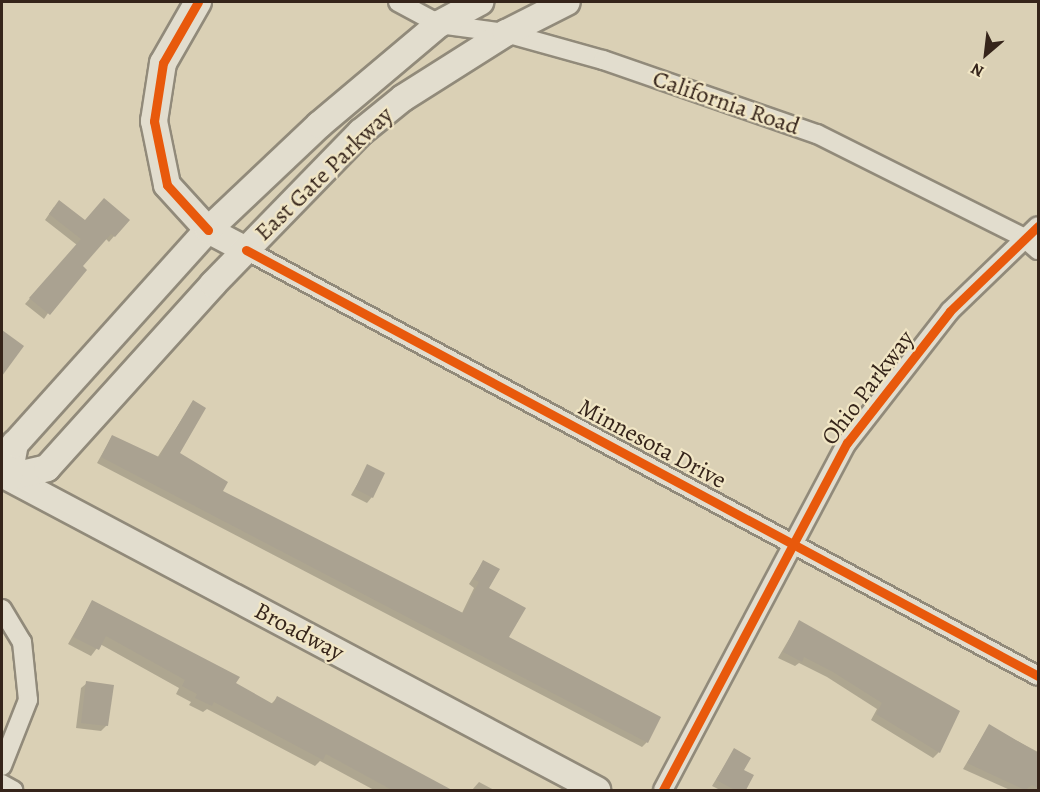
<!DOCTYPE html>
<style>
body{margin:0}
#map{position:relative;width:1040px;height:792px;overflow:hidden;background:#dad0b5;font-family:Alegreya,serif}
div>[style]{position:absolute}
.shadow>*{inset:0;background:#0003}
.building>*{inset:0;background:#aaa291}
.roads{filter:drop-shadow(2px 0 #918a7a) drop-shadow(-2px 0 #918a7a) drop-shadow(0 2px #918a7a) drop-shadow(0 -2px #918a7a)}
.street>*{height:18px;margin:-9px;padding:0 9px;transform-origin:9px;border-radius:9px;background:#e2ddce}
.secondary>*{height:26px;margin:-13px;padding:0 13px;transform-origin:13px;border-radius:13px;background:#e2ddce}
.cycleway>*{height:9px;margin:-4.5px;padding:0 4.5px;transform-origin:4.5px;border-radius:4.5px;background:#e8590c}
span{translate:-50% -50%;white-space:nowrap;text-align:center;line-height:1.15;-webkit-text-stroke:4.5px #f1e6c5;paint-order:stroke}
.street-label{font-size:24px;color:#35241a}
.frame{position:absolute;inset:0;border:3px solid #35241a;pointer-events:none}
.north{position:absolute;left:956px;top:24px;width:60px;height:60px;-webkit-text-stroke:4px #f1e6c5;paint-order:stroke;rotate:208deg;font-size:16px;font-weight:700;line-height:24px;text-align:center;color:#35241a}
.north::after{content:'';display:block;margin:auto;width:21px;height:27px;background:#35241a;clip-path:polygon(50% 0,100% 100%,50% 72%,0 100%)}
</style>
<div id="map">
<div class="shadow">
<i style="clip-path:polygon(54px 207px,85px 222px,128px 220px,109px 242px,105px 238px,80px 266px,44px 319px,25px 304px,77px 245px,45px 220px)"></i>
<i style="clip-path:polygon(2px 331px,22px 347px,2px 373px)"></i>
<i style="clip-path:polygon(193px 402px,178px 454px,221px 492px,462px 613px,474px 588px,469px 584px,483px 562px,487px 588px,507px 637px,647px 742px,642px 747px,97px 463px,112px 436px,157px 458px)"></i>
<i style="clip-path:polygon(368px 466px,372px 497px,367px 503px,351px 495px)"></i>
<i style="clip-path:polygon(92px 602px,271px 704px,277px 698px,447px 790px,374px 790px,320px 761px,315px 766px,207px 709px,203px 712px,189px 705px,191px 702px,176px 694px,179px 688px,100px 644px,91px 656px,68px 644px)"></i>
<i style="clip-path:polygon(799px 622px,939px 752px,933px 758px,871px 720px,877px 709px,827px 677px,799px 663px,795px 666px,778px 658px)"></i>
<i style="clip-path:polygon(87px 683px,107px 725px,101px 731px,76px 728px,81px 688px)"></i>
<i style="clip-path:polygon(989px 726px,1038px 752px,1038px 790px,1010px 790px,963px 769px)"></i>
<i style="clip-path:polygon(734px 750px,742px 770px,752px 776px,744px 790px,720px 790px,712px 786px)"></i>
<i style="clip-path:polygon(479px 782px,494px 790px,472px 790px)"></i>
</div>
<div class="building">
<i style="clip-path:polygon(104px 198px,130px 220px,115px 237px,111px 234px,83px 266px,87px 270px,50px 315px,29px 298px,81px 239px,49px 214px,59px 200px,85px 220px)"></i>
<i style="clip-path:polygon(2px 330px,24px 346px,2px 376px)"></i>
<i style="clip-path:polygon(193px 400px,206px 408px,180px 453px,228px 482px,223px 491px,463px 613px,479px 582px,473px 579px,483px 560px,500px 569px,489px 588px,526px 608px,509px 637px,661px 717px,648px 743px,101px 457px,112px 435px,159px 457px)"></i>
<i style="clip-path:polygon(367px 464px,385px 473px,373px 498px,355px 489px)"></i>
<i style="clip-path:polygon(92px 600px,240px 677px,236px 683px,273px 704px,277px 696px,452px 790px,392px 790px,326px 754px,323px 760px,214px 702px,212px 706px,195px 698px,197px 694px,182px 686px,185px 680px,106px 636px,99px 650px,73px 637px)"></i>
<i style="clip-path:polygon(799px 620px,960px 711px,940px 753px,876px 714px,882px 703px,833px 672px,804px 657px,802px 662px,783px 652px)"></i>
<i style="clip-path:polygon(86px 681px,114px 685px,108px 726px,81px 723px)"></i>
<i style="clip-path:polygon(989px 724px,1038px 753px,1038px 788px,1032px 785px,1025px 790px,967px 763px)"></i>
<i style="clip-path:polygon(734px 748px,751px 758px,744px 770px,754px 775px,746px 790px,735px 790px,716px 780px)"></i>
</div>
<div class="roads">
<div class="street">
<i style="left:398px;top:2px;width:47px;rotate:28.2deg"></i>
<i style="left:439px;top:24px;width:68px;rotate:7.7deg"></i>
<i style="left:506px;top:33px;width:101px;rotate:15.6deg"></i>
<i style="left:603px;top:60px;width:226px;rotate:19.1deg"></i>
<i style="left:817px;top:134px;width:230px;rotate:26.6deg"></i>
<i style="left:1023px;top:237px;width:20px;rotate:41deg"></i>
<i style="left:246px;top:250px;width:899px;rotate:28.27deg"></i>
<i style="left:2px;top:609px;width:39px;rotate:59deg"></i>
<i style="left:22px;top:642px;width:58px;rotate:84.1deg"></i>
<i style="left:28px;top:700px;width:71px;rotate:111.5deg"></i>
<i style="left:2px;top:784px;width:13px;rotate:29deg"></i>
<i style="left:663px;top:790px;width:393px;rotate:-62.1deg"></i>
<i style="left:847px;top:443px;width:167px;rotate:-52deg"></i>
<i style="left:950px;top:311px;width:122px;rotate:-44deg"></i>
</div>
<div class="secondary">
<i style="left:198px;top:2px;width:70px;rotate:119.8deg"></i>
<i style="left:163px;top:63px;width:59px;rotate:98.8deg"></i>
<i style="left:154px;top:121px;width:65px;rotate:78.5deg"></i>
<i style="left:167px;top:185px;width:61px;rotate:47.7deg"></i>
<i style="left:208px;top:230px;width:43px;rotate:27.8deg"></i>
<i style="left:2px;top:474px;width:674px;rotate:27.97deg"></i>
<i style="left:9px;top:477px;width:39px;rotate:-13deg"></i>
<i style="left:47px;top:468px;width:248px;rotate:-47.9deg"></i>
<i style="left:213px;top:284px;width:212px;rotate:-45.8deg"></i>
<i style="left:361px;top:132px;width:54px;rotate:-39deg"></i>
<i style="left:403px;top:98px;width:122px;rotate:-32.3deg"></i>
<i style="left:506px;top:33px;width:68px;rotate:-26.9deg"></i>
<i style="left:9px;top:477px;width:34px;rotate:-80deg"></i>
<i style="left:15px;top:444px;width:288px;rotate:-48deg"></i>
<i style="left:208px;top:230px;width:153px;rotate:-43.4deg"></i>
<i style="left:319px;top:125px;width:157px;rotate:-40.1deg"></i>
<i style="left:439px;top:24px;width:47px;rotate:-28.2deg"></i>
</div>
</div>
<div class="cycleway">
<i style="left:198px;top:2px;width:70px;rotate:119.8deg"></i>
<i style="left:163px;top:63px;width:59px;rotate:98.8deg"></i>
<i style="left:154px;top:121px;width:65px;rotate:78.5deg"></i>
<i style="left:167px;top:185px;width:61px;rotate:47.7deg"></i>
<i style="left:246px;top:250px;width:899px;rotate:28.27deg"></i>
<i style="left:663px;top:790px;width:393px;rotate:-62.1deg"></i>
<i style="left:847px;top:443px;width:167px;rotate:-52deg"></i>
<i style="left:950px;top:311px;width:122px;rotate:-44deg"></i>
</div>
<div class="street-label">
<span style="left:726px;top:103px;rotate:19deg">California Road</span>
<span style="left:324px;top:174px;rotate:-44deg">East Gate Parkway</span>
<span style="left:868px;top:388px;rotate:-53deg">Ohio Parkway</span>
<span style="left:652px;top:444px;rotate:28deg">Minnesota Drive</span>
<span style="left:299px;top:632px;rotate:28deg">Broadway</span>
</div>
<div class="frame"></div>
<div class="north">N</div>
</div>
